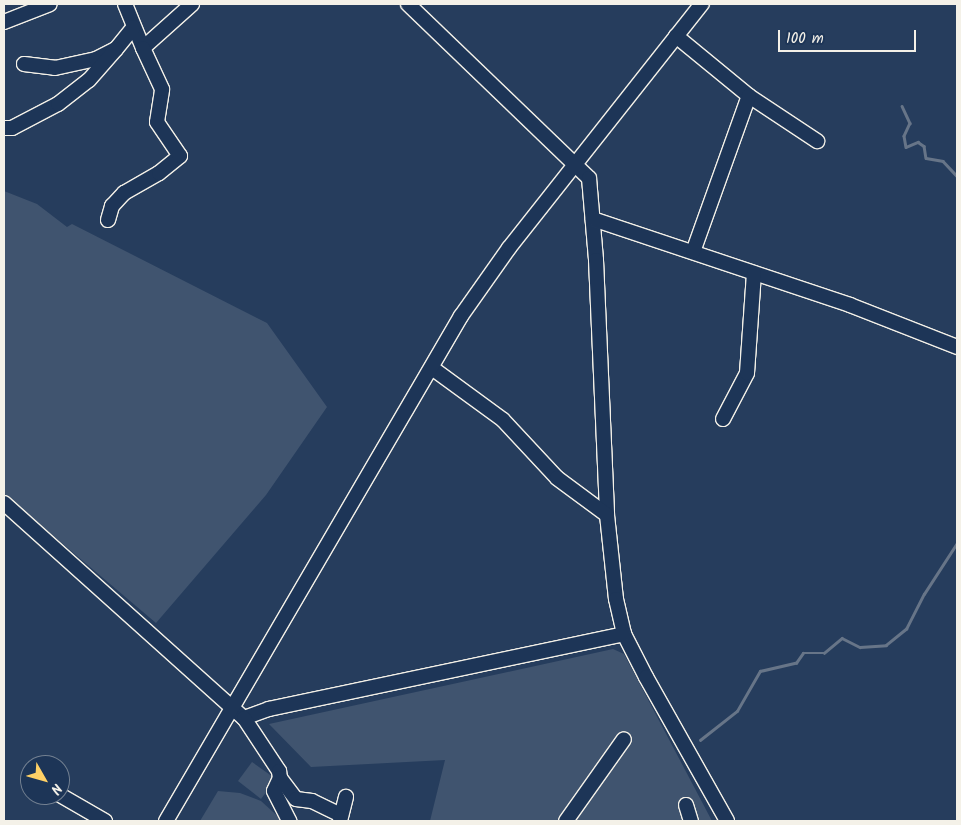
<!DOCTYPE html>
<style>
body{margin:0}
#map{position:relative;width:961px;height:825px;overflow:hidden;background:#263d5d;font-family:Kalam,sans-serif}
div>[style]{position:absolute}
.green>*{inset:0;background:#40546f}
.stream>*{height:2.5px;margin:-1.25px;padding:0 1.25px;transform-origin:1.25px;border-radius:1.25px;background:#677588}
.roads{filter:drop-shadow(1px 0 #f4f1e8) drop-shadow(-1px 0 #f4f1e8) drop-shadow(0 1px #f4f1e8) drop-shadow(0 -1px #f4f1e8)}
.minor>*{height:14px;margin:-7px;padding:0 7px;transform-origin:7px;border-radius:7px;background:#1d3557}
span{translate:-50% -50%;white-space:nowrap;text-align:center;line-height:1.15;-webkit-text-stroke:4px #1d3557;paint-order:stroke}
.frame{position:absolute;inset:0;border:5px solid #f4f1e8;pointer-events:none}
.north{position:absolute;left:20px;top:755px;width:50px;height:50px;box-sizing:border-box;background:#1d3557;border:1px solid #738091;border-radius:50%;rotate:128deg;font-size:14px;font-weight:700;line-height:20px;text-align:center;color:#f4f1e8}
.north::after{content:'';display:block;margin:auto;width:18px;height:22px;background:#ffd166;clip-path:polygon(50% 0,100% 100%,50% 72%,0 100%)}
.scale{position:absolute;left:778px;top:30px;width:138px;height:22px;box-sizing:border-box;border:2px solid #f4f1e8;border-top:0;padding-left:6px;font-size:15px;line-height:18px;white-space:nowrap;color:#f4f1e8;-webkit-text-stroke:4px #1d3557;paint-order:stroke}
</style>
<div id="map">
<div class="green">
<i style="clip-path:polygon(4px 191px,37px 204px,67px 227px,72px 224px,267px 323px,327px 407px,266px 495px,156px 623px,4px 494px)"></i>
<i style="clip-path:polygon(613px 649px,624px 654px,712px 821px,430px 821px,445px 760px,311px 767px,269px 724px)"></i>
<i style="clip-path:polygon(252px 762px,276px 779px,261px 799px,238px 781px)"></i>
<i style="clip-path:polygon(218px 791px,240px 793px,261px 801px,283px 821px,200px 821px)"></i>
</div>
<div class="stream">
<i style="left:902px;top:106px;width:19px;rotate:65deg"></i>
<i style="left:910px;top:123px;width:14px;rotate:115deg"></i>
<i style="left:904px;top:136px;width:11px;rotate:80deg"></i>
<i style="left:906px;top:147px;width:13px;rotate:-23deg"></i>
<i style="left:918px;top:142px;width:7px;rotate:34deg"></i>
<i style="left:924px;top:146px;width:12px;rotate:81deg"></i>
<i style="left:926px;top:158px;width:17px;rotate:10deg"></i>
<i style="left:943px;top:161px;width:21px;rotate:47deg"></i>
<i style="left:700px;top:740px;width:47px;rotate:-38.1deg"></i>
<i style="left:737px;top:711px;width:46px;rotate:-60.1deg"></i>
<i style="left:760px;top:671px;width:37px;rotate:-13deg"></i>
<i style="left:796px;top:663px;width:12px;rotate:-55deg"></i>
<i style="left:803px;top:653px;width:21px"></i>
<i style="left:824px;top:653px;width:23px;rotate:-40deg"></i>
<i style="left:842px;top:638px;width:20px;rotate:27deg"></i>
<i style="left:860px;top:647px;width:26px;rotate:-4deg"></i>
<i style="left:886px;top:645px;width:26px;rotate:-39deg"></i>
<i style="left:906px;top:629px;width:39px;rotate:-63deg"></i>
<i style="left:924px;top:594px;width:61px;rotate:-57.1deg"></i>
</div>
<div class="roads">
<div class="minor">
<i style="left:125px;top:4px;width:48px;rotate:67.8deg"></i>
<i style="left:143px;top:48px;width:66px;rotate:-41.9deg"></i>
<i style="left:408px;top:4px;width:251px;rotate:43.9deg"></i>
<i style="left:589px;top:178px;width:82px;rotate:85.1deg"></i>
<i style="left:596px;top:260px;width:255px;rotate:87.5deg"></i>
<i style="left:607px;top:515px;width:84px;rotate:83.9deg"></i>
<i style="left:616px;top:599px;width:36px;rotate:77deg"></i>
<i style="left:624px;top:634px;width:48px;rotate:62.9deg"></i>
<i style="left:646px;top:677px;width:165px;rotate:60.6deg"></i>
<i style="left:4px;top:22px;width:49px;rotate:-21.4deg"></i>
<i style="left:676px;top:36px;width:94px;rotate:39.4deg"></i>
<i style="left:749px;top:96px;width:82px;rotate:33.5deg"></i>
<i style="left:24px;top:64px;width:31px;rotate:7deg"></i>
<i style="left:55px;top:68px;width:42px;rotate:-12.4deg"></i>
<i style="left:96px;top:59px;width:22px;rotate:-27deg"></i>
<i style="left:116px;top:49px;width:28px;rotate:-51deg"></i>
<i style="left:4px;top:128px;width:8px"></i>
<i style="left:12px;top:128px;width:52px;rotate:-27.6deg"></i>
<i style="left:58px;top:104px;width:39px;rotate:-38deg"></i>
<i style="left:89px;top:80px;width:41px;rotate:-48.9deg"></i>
<i style="left:593px;top:219px;width:271px;rotate:18.5deg"></i>
<i style="left:850px;top:305px;width:115px;rotate:21.4deg"></i>
<i style="left:108px;top:220px;width:15px;rotate:-74deg"></i>
<i style="left:112px;top:206px;width:18px;rotate:-47deg"></i>
<i style="left:124px;top:193px;width:40px;rotate:-29.7deg"></i>
<i style="left:159px;top:173px;width:27px;rotate:-39deg"></i>
<i style="left:180px;top:156px;width:41px;rotate:-124.1deg"></i>
<i style="left:157px;top:122px;width:33px;rotate:-81deg"></i>
<i style="left:162px;top:89px;width:45px;rotate:-114.9deg"></i>
<i style="left:693px;top:252px;width:166px;rotate:-70.3deg"></i>
<i style="left:432px;top:368px;width:88px;rotate:36.2deg"></i>
<i style="left:503px;top:420px;width:79px;rotate:47deg"></i>
<i style="left:557px;top:478px;width:62px;rotate:36.5deg"></i>
<i style="left:723px;top:419px;width:52px;rotate:-62.4deg"></i>
<i style="left:747px;top:373px;width:100px;rotate:-86deg"></i>
<i style="left:4px;top:503px;width:322px;rotate:41.9deg"></i>
<i style="left:244px;top:718px;width:27px;rotate:-20deg"></i>
<i style="left:269px;top:709px;width:363px;rotate:-11.9deg"></i>
<i style="left:244px;top:718px;width:64px;rotate:56.6deg"></i>
<i style="left:279px;top:771px;width:7px;rotate:82deg"></i>
<i style="left:280px;top:778px;width:14px;rotate:115deg"></i>
<i style="left:274px;top:791px;width:34px;rotate:63deg"></i>
<i style="left:280px;top:778px;width:26px;rotate:53deg"></i>
<i style="left:296px;top:799px;width:16px;rotate:7deg"></i>
<i style="left:312px;top:801px;width:32px;rotate:26deg"></i>
<i style="left:60px;top:795px;width:52px;rotate:30deg"></i>
<i style="left:686px;top:805px;width:17px;rotate:73deg"></i>
<i style="left:166px;top:821px;width:585px;rotate:-59.71deg"></i>
<i style="left:461px;top:316px;width:83px;rotate:-54.8deg"></i>
<i style="left:509px;top:248px;width:311px;rotate:-51.7deg"></i>
<i style="left:340px;top:821px;width:25px;rotate:-76deg"></i>
<i style="left:566px;top:821px;width:100px;rotate:-54.7deg"></i>
</div>
</div>
<div class="frame"></div>
<div class="north">N</div>
<div class="scale">100 m</div>
</div>
